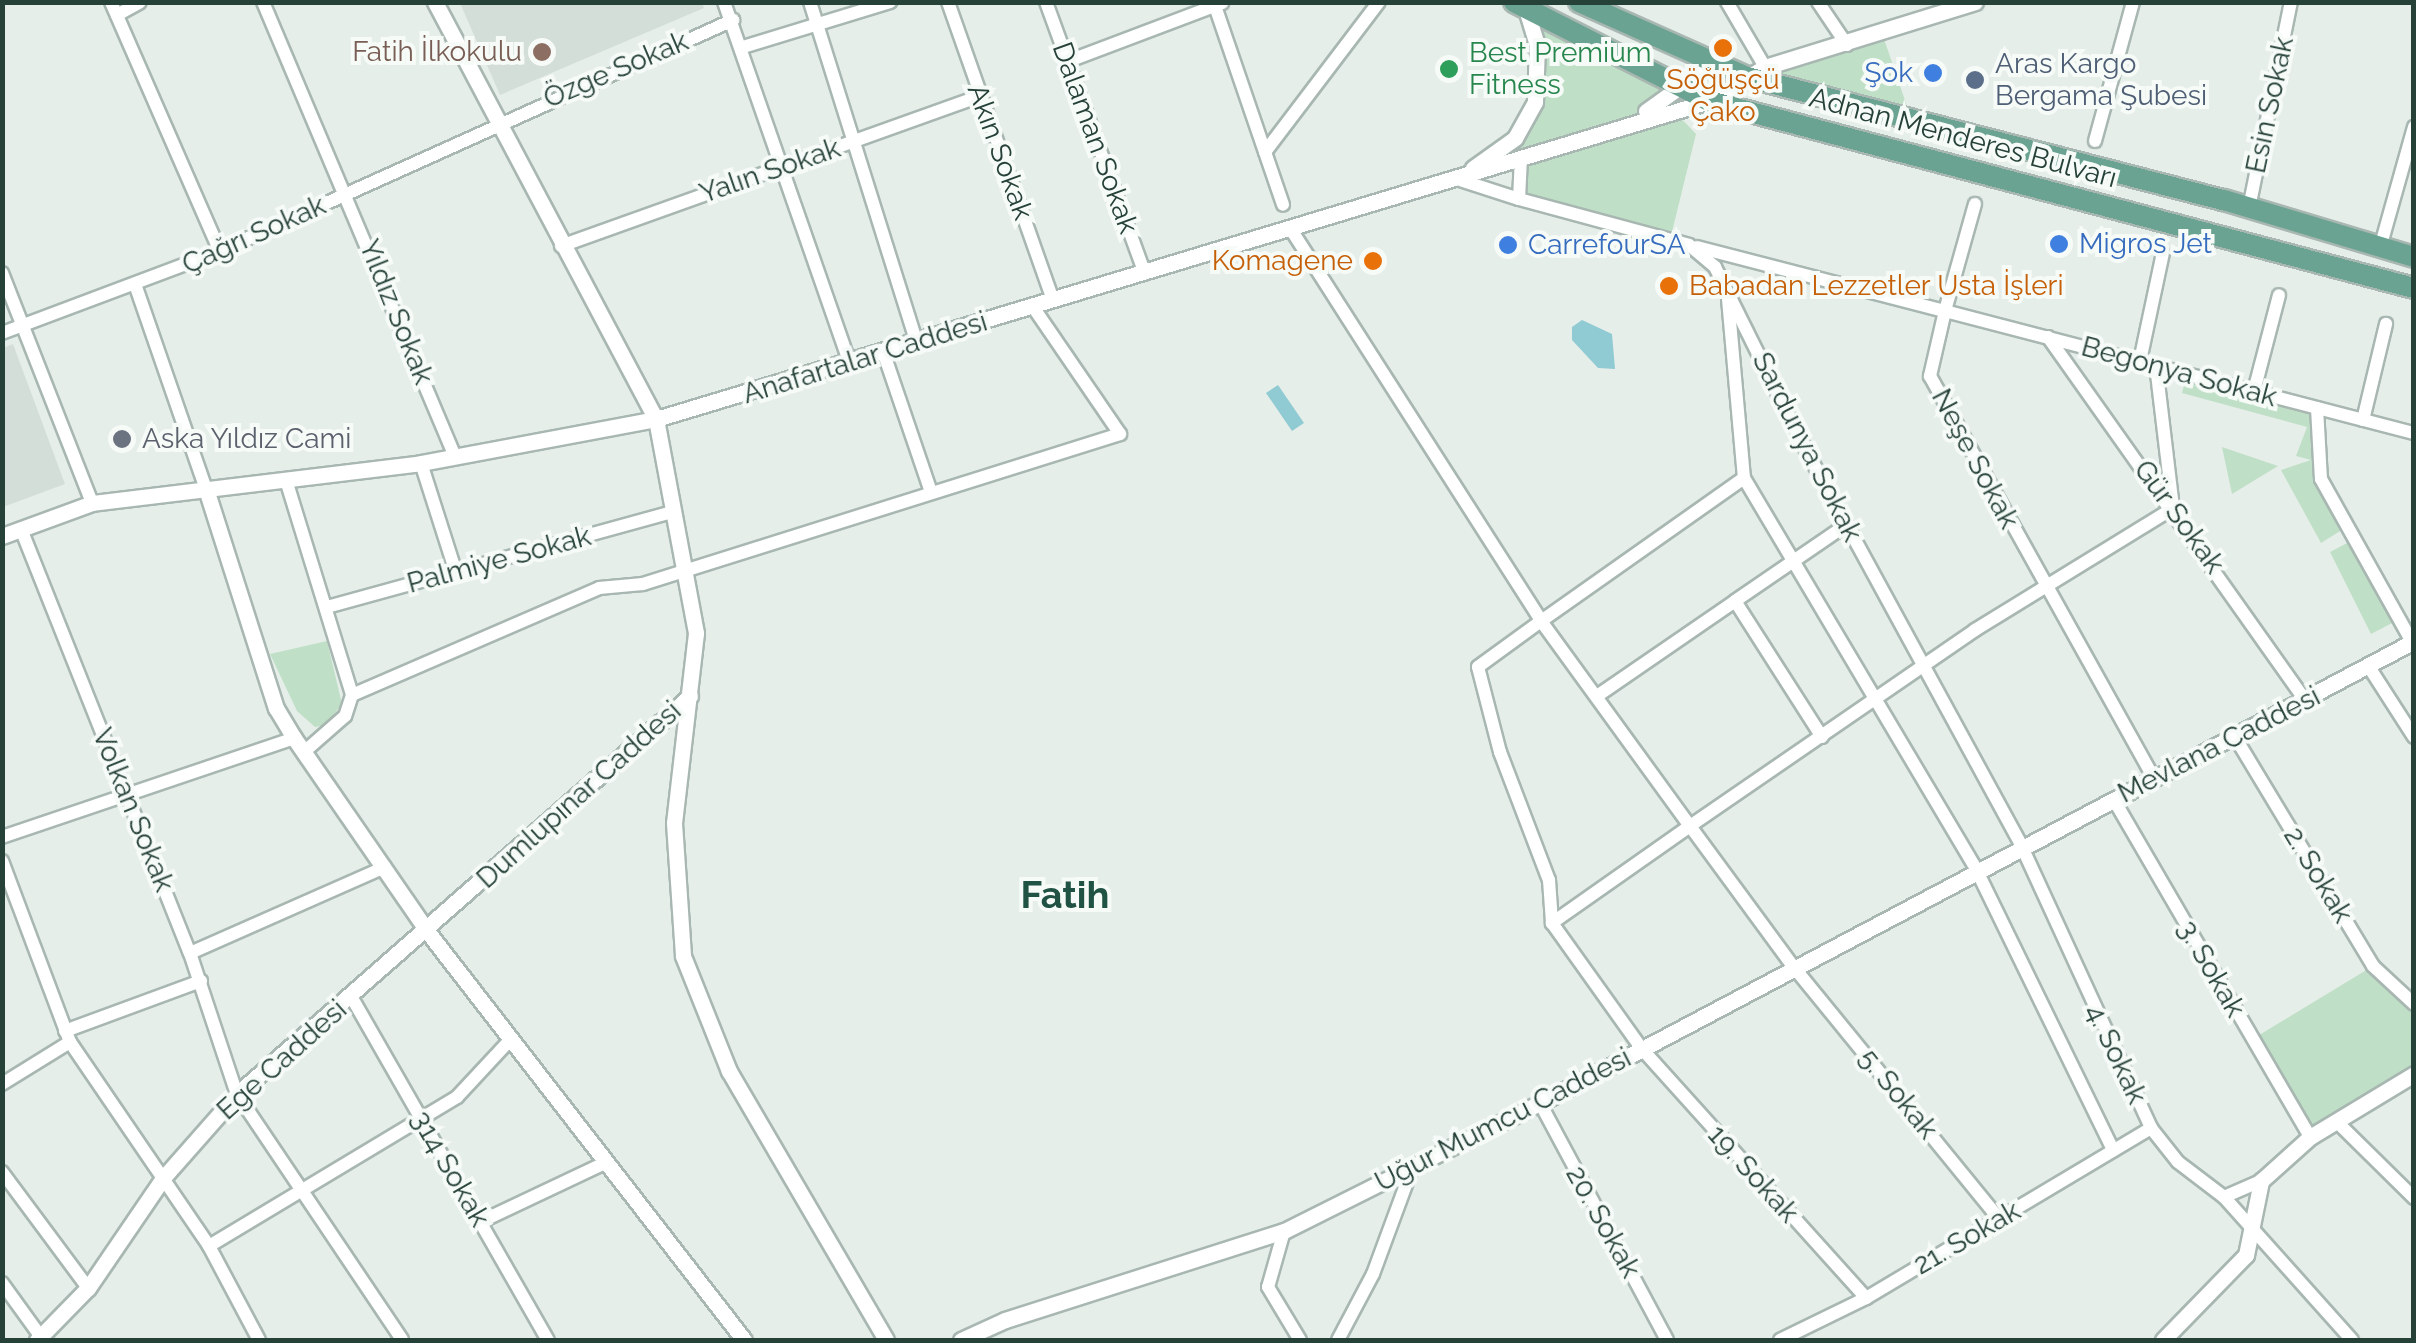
<!DOCTYPE html>
<meta charset="utf-8">
<style>
body{margin:0}
#map{position:relative;width:2416px;height:1343px;overflow:hidden;background:#e6eeea;font-family:Raleway,sans-serif}
div>[style]{position:absolute}
.built>*{inset:0;background:#d4ded9}
.green>*{inset:0;background:#c0dfc7}
.water>*{inset:0;background:#90cad2}
.roads{filter:drop-shadow(2px 0 #a8b7b1) drop-shadow(-2px 0 #a8b7b1) drop-shadow(0 2px #a8b7b1) drop-shadow(0 -2px #a8b7b1)}
.minor>*{height:12px;margin:-6px;padding:0 6px;transform-origin:6px;border-radius:6px;background:#fff}
.tertiary>*{height:15px;margin:-7.5px;padding:0 7.5px;transform-origin:7.5px;border-radius:7.5px;background:#fff}
.primary>*{height:20px;margin:-10px;padding:0 10px;transform-origin:10px;border-radius:10px;background:#6ba392}
.dots>*{width:28px;height:28px;translate:-50% -50%;box-sizing:border-box;border:5px solid #f7fbf8;border-radius:50%}
span{translate:-50% -50%;white-space:nowrap;text-align:center;line-height:1.15;-webkit-text-stroke:8px #f7fbf8;paint-order:stroke}
.education-label{font-size:28px;color:#785e54}
.right{translate:-100% -50%;text-align:right}
.leisure-label{font-size:28px;color:#27864d}
.left{translate:0 -50%;text-align:left}
.service-label{font-size:28px;color:#4e5e75}
.street-label{font-size:28px;color:#254138}
.shop-label{font-size:28px;color:#366cbe}
.food-label{font-size:28px;color:#c56008}
.worship-label{font-size:28px;color:#5b616d}
.district-label{font-size:38px;color:#215345;font-weight:700}
.frame{position:absolute;inset:0;border:5px solid #254138;pointer-events:none}
</style>
<div id="map">
<div class="built">
<i style="clip-path:polygon(702px 2px,704px 8px,500px 95px,460px 3px)"></i>
<i style="clip-path:polygon(13px 344px,65px 484px,3px 507px,3px 348px)"></i>
</div>
<div class="green">
<i style="clip-path:polygon(1526px 10px,1672px 87px,1638px 116px,1674px 111px,1696px 134px,1670px 240px,1519px 199px,1521px 158px,1457px 179px,1515px 138px,1534px 102px,1537px 45px)"></i>
<i style="clip-path:polygon(1882px 33px,1912px 121px,1780px 86px,1765px 67px)"></i>
<i style="clip-path:polygon(2186px 377px,2312px 412px,2313px 459px,2345px 528px,2321px 543px,2281px 470px,2311px 460px,2296px 456px,2307px 427px,2182px 393px)"></i>
<i style="clip-path:polygon(2222px 447px,2278px 466px,2232px 494px)"></i>
<i style="clip-path:polygon(2351px 541px,2396px 621px,2371px 634px,2330px 552px)"></i>
<i style="clip-path:polygon(327px 641px,342px 704px,326px 725px,315px 727px,297px 711px,270px 654px)"></i>
<i style="clip-path:polygon(2373px 966px,2413px 1004px,2413px 1074px,2310px 1137px,2251px 1040px)"></i>
</div>
<div class="water">
<i style="clip-path:polygon(1582px 320px,1612px 334px,1615px 369px,1598px 368px,1572px 340px,1572px 327px)"></i>
<i style="clip-path:polygon(1278px 385px,1304px 423px,1292px 431px,1266px 393px)"></i>
</div>
<div class="roads">
<div class="minor">
<i style="left:111px;top:2px;width:272px;rotate:66.4deg"></i>
<i style="left:263px;top:2px;width:494px;rotate:67.1deg"></i>
<i style="left:724px;top:2px;width:383px;rotate:70.8deg"></i>
<i style="left:810px;top:2px;width:358px;rotate:72.6deg"></i>
<i style="left:948px;top:2px;width:316px;rotate:70.6deg"></i>
<i style="left:1046px;top:2px;width:289px;rotate:70deg"></i>
<i style="left:1727px;top:2px;width:75px;rotate:59.7deg"></i>
<i style="left:1818px;top:2px;width:52px;rotate:56deg"></i>
<i style="left:1215px;top:6px;width:210px;rotate:71.1deg"></i>
<i style="left:117px;top:15px;width:26px;rotate:-29deg"></i>
<i style="left:743px;top:47px;width:154px;rotate:-17deg"></i>
<i style="left:1066px;top:62px;width:167px;rotate:-20.7deg"></i>
<i style="left:2095px;top:141px;width:144px;rotate:-74.7deg"></i>
<i style="left:1265px;top:152px;width:188px;rotate:-52.8deg"></i>
<i style="left:1521px;top:157px;width:42px;rotate:92.7deg"></i>
<i style="left:1519px;top:199px;width:176px;rotate:15.1deg"></i>
<i style="left:1689px;top:245px;width:34px;rotate:40deg"></i>
<i style="left:1715px;top:267px;width:207px;rotate:63.6deg"></i>
<i style="left:1807px;top:452px;width:450px;rotate:61.4deg"></i>
<i style="left:2022px;top:847px;width:309px;rotate:65.3deg"></i>
<i style="left:2151px;top:1128px;width:43px;rotate:51.5deg"></i>
<i style="left:2178px;top:1162px;width:58px;rotate:37.3deg"></i>
<i style="left:2224px;top:1197px;width:192px;rotate:48.2deg"></i>
<i style="left:1457px;top:179px;width:65px;rotate:17.9deg"></i>
<i style="left:1975px;top:204px;width:111px;rotate:105.7deg"></i>
<i style="left:1945px;top:311px;width:485px;rotate:14.6deg"></i>
<i style="left:2249px;top:208px;width:210px;rotate:-78.5deg"></i>
<i style="left:1292px;top:231px;width:463px;rotate:57.4deg"></i>
<i style="left:1541px;top:621px;width:78px;rotate:143.9deg"></i>
<i style="left:1478px;top:667px;width:88px;rotate:75.5deg"></i>
<i style="left:1500px;top:752px;width:137px;rotate:69.1deg"></i>
<i style="left:1549px;top:880px;width:43px;rotate:86deg"></i>
<i style="left:561px;top:246px;width:444px;rotate:-19.7deg"></i>
<i style="left:1697px;top:247px;width:256px;rotate:14.5deg"></i>
<i style="left:1945px;top:311px;width:67px;rotate:103deg"></i>
<i style="left:1930px;top:376px;width:460px;rotate:60.9deg"></i>
<i style="left:2380px;top:248px;width:126px;rotate:-74.3deg"></i>
<i style="left:2px;top:273px;width:247px;rotate:68.6deg"></i>
<i style="left:136px;top:287px;width:214px;rotate:70.9deg"></i>
<i style="left:1728px;top:299px;width:180px;rotate:84.9deg"></i>
<i style="left:1744px;top:478px;width:455px;rotate:59.3deg"></i>
<i style="left:1976px;top:869px;width:313px;rotate:64deg"></i>
<i style="left:2px;top:333px;width:233px;rotate:-20.6deg"></i>
<i style="left:220px;top:251px;width:563px;rotate:-24.24deg"></i>
<i style="left:2048px;top:337px;width:445px;rotate:54.7deg"></i>
<i style="left:884px;top:354px;width:146px;rotate:71.2deg"></i>
<i style="left:2140px;top:361px;width:110px;rotate:-78deg"></i>
<i style="left:2254px;top:391px;width:99px;rotate:-75.4deg"></i>
<i style="left:2317px;top:408px;width:71px;rotate:86.8deg"></i>
<i style="left:2321px;top:479px;width:187px;rotate:60.8deg"></i>
<i style="left:2363px;top:420px;width:99px;rotate:-76.5deg"></i>
<i style="left:421px;top:463px;width:115px;rotate:72.3deg"></i>
<i style="left:1744px;top:478px;width:248px;rotate:144.8deg"></i>
<i style="left:1541px;top:621px;width:253px;rotate:54deg"></i>
<i style="left:1690px;top:826px;width:169px;rotate:144.9deg"></i>
<i style="left:1552px;top:923px;width:155px;rotate:54.5deg"></i>
<i style="left:1642px;top:1049px;width:335px;rotate:48deg"></i>
<i style="left:286px;top:480px;width:225px;rotate:72.9deg"></i>
<i style="left:352px;top:695px;width:22px;rotate:108deg"></i>
<i style="left:345px;top:716px;width:53px;rotate:138.8deg"></i>
<i style="left:21px;top:529px;width:456px;rotate:68.3deg"></i>
<i style="left:190px;top:953px;width:149px;rotate:71.6deg"></i>
<i style="left:237px;top:1094px;width:296px;rotate:56.1deg"></i>
<i style="left:327px;top:607px;width:358px;rotate:-15.4deg"></i>
<i style="left:2369px;top:667px;width:83px;rotate:57.3deg"></i>
<i style="left:352px;top:695px;width:269px;rotate:-23.4deg"></i>
<i style="left:599px;top:588px;width:44px;rotate:-5.2deg"></i>
<i style="left:643px;top:584px;width:500px;rotate:-17.46deg"></i>
<i style="left:1120px;top:434px;width:154px;rotate:-124.4deg"></i>
<i style="left:1597px;top:696px;width:168px;rotate:-34.5deg"></i>
<i style="left:1822px;top:737px;width:161px;rotate:-122.6deg"></i>
<i style="left:1735px;top:601px;width:135px;rotate:-34.4deg"></i>
<i style="left:2235px;top:737px;width:267px;rotate:58.9deg"></i>
<i style="left:2373px;top:966px;width:56px;rotate:42.8deg"></i>
<i style="left:2114px;top:800px;width:390px;rotate:59.8deg"></i>
<i style="left:2px;top:837px;width:308px;rotate:-18.7deg"></i>
<i style="left:2px;top:861px;width:193px;rotate:69.4deg"></i>
<i style="left:70px;top:1042px;width:247px;rotate:55.7deg"></i>
<i style="left:209px;top:1246px;width:106px;rotate:62deg"></i>
<i style="left:190px;top:953px;width:213px;rotate:-23.8deg"></i>
<i style="left:352px;top:998px;width:394px;rotate:60.2deg"></i>
<i style="left:65px;top:1031px;width:145px;rotate:-20.2deg"></i>
<i style="left:2px;top:1084px;width:80px;rotate:-31.7deg"></i>
<i style="left:1540px;top:1103px;width:269px;rotate:61.8deg"></i>
<i style="left:2336px;top:1121px;width:110px;rotate:44.6deg"></i>
<i style="left:2px;top:1172px;width:144px;rotate:53.4deg"></i>
<i style="left:2224px;top:1197px;width:40px;rotate:-23.4deg"></i>
<i style="left:2000px;top:1220px;width:324px;rotate:-129.2deg"></i>
<i style="left:1795px;top:969px;width:177px;rotate:-126.3deg"></i>
<i style="left:1690px;top:826px;width:346px;rotate:-34.5deg"></i>
<i style="left:1975px;top:630px;width:233px;rotate:-31.6deg"></i>
<i style="left:2173px;top:508px;width:144px;rotate:-96.8deg"></i>
<i style="left:480px;top:1222px;width:138px;rotate:-25.3deg"></i>
<i style="left:1284px;top:1231px;width:58px;rotate:105.9deg"></i>
<i style="left:1268px;top:1287px;width:62px;rotate:58.9deg"></i>
<i style="left:209px;top:1246px;width:289px;rotate:-31deg"></i>
<i style="left:457px;top:1097px;width:78px;rotate:-47.1deg"></i>
<i style="left:2px;top:1283px;width:67px;rotate:54.2deg"></i>
<i style="left:1338px;top:1340px;width:75px;rotate:-62.1deg"></i>
<i style="left:1373px;top:1274px;width:115px;rotate:-69.7deg"></i>
<i style="left:1780px;top:1340px;width:96px;rotate:-26deg"></i>
<i style="left:1866px;top:1298px;width:332px;rotate:-30.8deg"></i>
</div>
<div class="tertiary">
<i style="left:435px;top:2px;width:472px;rotate:62.1deg"></i>
<i style="left:656px;top:419px;width:218px;rotate:79.4deg"></i>
<i style="left:696px;top:633px;width:191px;rotate:96.6deg"></i>
<i style="left:674px;top:823px;width:133px;rotate:86.1deg"></i>
<i style="left:683px;top:956px;width:124px;rotate:68.2deg"></i>
<i style="left:729px;top:1071px;width:311px;rotate:59.7deg"></i>
<i style="left:1646px;top:111px;width:82px;rotate:-35.6deg"></i>
<i style="left:1473px;top:168px;width:52px;rotate:-35.5deg"></i>
<i style="left:1515px;top:138px;width:41px;rotate:-60.9deg"></i>
<i style="left:1535px;top:102px;width:57px;rotate:-88deg"></i>
<i style="left:1537px;top:45px;width:37px;rotate:-107deg"></i>
<i style="left:206px;top:489px;width:230px;rotate:72.3deg"></i>
<i style="left:276px;top:708px;width:35px;rotate:59deg"></i>
<i style="left:294px;top:738px;width:234px;rotate:55.4deg"></i>
<i style="left:427px;top:931px;width:517px;rotate:52.22deg"></i>
<i style="left:2px;top:536px;width:96px;rotate:-20.1deg"></i>
<i style="left:92px;top:503px;width:331px;rotate:-6.9deg"></i>
<i style="left:421px;top:463px;width:239px;rotate:-10.6deg"></i>
<i style="left:656px;top:419px;width:1100px;rotate:-16.8deg"></i>
<i style="left:1709px;top:101px;width:66px;rotate:-31.3deg"></i>
<i style="left:1765px;top:67px;width:220px;rotate:-17.2deg"></i>
<i style="left:37px;top:1340px;width:73px;rotate:-45.6deg"></i>
<i style="left:88px;top:1288px;width:133px;rotate:-55.7deg"></i>
<i style="left:163px;top:1178px;width:112px;rotate:-48.6deg"></i>
<i style="left:237px;top:1094px;width:603px;rotate:-41.3deg"></i>
<i style="left:961px;top:1340px;width:48px;rotate:-24.4deg"></i>
<i style="left:1005px;top:1320px;width:293px;rotate:-17.7deg"></i>
<i style="left:1284px;top:1231px;width:286px;rotate:-26.6deg"></i>
<i style="left:1540px;top:1103px;width:989px;rotate:-27.86deg"></i>
<i style="left:2163px;top:1340px;width:119px;rotate:-45.7deg"></i>
<i style="left:2246px;top:1255px;width:76px;rotate:-78.5deg"></i>
<i style="left:2261px;top:1181px;width:66px;rotate:-41.9deg"></i>
<i style="left:2310px;top:1137px;width:122px;rotate:-31.2deg"></i>
</div>
<div class="primary">
<i style="left:1514px;top:2px;width:219px;rotate:26.9deg"></i>
<i style="left:1709px;top:101px;width:729px;rotate:14.86deg"></i>
<i style="left:1579px;top:2px;width:184px;rotate:24.1deg"></i>
<i style="left:1747px;top:77px;width:493px;rotate:14.5deg"></i>
<i style="left:2224px;top:200px;width:198px;rotate:16.7deg"></i>
</div>
</div>
<div class="dots">
<i style="left:1723px;top:48px;background:#e8710a"></i>
<i style="left:542px;top:52px;background:#8d6e63"></i>
<i style="left:1449px;top:69px;background:#2e9e5b"></i>
<i style="left:1933px;top:73px;background:#3f7fe0"></i>
<i style="left:1975px;top:80px;background:#5c6f8a"></i>
<i style="left:2059px;top:244px;background:#3f7fe0"></i>
<i style="left:1508px;top:245px;background:#3f7fe0"></i>
<i style="left:1373px;top:261px;background:#e8710a"></i>
<i style="left:1669px;top:286px;background:#e8710a"></i>
<i style="left:122px;top:439px;background:#6b7280"></i>
</div>
<div class="education-label">
<span class="right" style="left:522px;top:52px">Fatih İlkokulu</span>
</div>
<div class="leisure-label">
<span class="left" style="left:1469px;top:69px">Best Premium<br>Fitness</span>
</div>
<div class="service-label">
<span class="left" style="left:1995px;top:80px">Aras Kargo<br>Bergama Şubesi</span>
</div>
<div class="street-label">
<span style="left:616px;top:70px;rotate:-23deg">Özge Sokak</span>
<span style="left:2270px;top:105px;rotate:-78deg">Esin Sokak</span>
<span style="left:1095px;top:138px;rotate:70deg">Dalaman Sokak</span>
<span style="left:1963px;top:138px;rotate:15deg">Adnan Menderes Bulvarı</span>
<span style="left:1000px;top:152px;rotate:70deg">Akın Sokak</span>
<span style="left:770px;top:171px;rotate:-19deg">Yalın Sokak</span>
<span style="left:254px;top:235px;rotate:-24deg">Çağrı Sokak</span>
<span style="left:396px;top:312px;rotate:68deg">Yıldız Sokak</span>
<span style="left:865px;top:358px;rotate:-17deg">Anafartalar Caddesi</span>
<span style="left:2179px;top:372px;rotate:15deg">Begonya Sokak</span>
<span style="left:1807px;top:447px;rotate:63deg">Sardunya Sokak</span>
<span style="left:1975px;top:459px;rotate:62deg">Neşe Sokak</span>
<span style="left:2179px;top:517px;rotate:54deg">Gür Sokak</span>
<span style="left:499px;top:560px;rotate:-15deg">Palmiye Sokak</span>
<span style="left:2219px;top:745px;rotate:-27deg">Mevlana Caddesi</span>
<span style="left:579px;top:795px;rotate:-42deg">Dumlupınar Caddesi</span>
<span style="left:133px;top:810px;rotate:68deg">Volkan Sokak</span>
<span style="left:2318px;top:875px;rotate:59deg">2. Sokak</span>
<span style="left:2211px;top:969px;rotate:60deg">3. Sokak</span>
<span style="left:2116px;top:1054px;rotate:65deg">4. Sokak</span>
<span style="left:282px;top:1060px;rotate:-42deg">Ege Caddesi</span>
<span style="left:1898px;top:1094px;rotate:51deg">5. Sokak</span>
<span style="left:1503px;top:1120px;rotate:-27deg">Uğur Mumcu Caddesi</span>
<span style="left:450px;top:1169px;rotate:60deg">314 Sokak</span>
<span style="left:1753px;top:1174px;rotate:48deg">19. Sokak</span>
<span style="left:1603px;top:1222px;rotate:61deg">20. Sokak</span>
<span style="left:1967px;top:1238px;rotate:-30deg">21. Sokak</span>
</div>
<div class="shop-label">
<span class="right" style="left:1913px;top:73px">Şok</span>
<span class="left" style="left:2079px;top:244px">Migros Jet</span>
<span class="left" style="left:1528px;top:245px">CarrefourSA</span>
</div>
<div class="food-label">
<span style="left:1723px;top:96px">Söğüşçü<br>Çako</span>
<span class="right" style="left:1353px;top:261px">Komagene</span>
<span class="left" style="left:1689px;top:286px">Babadan Lezzetler Usta İşleri</span>
</div>
<div class="worship-label">
<span class="left" style="left:142px;top:439px">Aska Yıldız Cami</span>
</div>
<div class="district-label">
<span style="left:1065px;top:895px">Fatih</span>
</div>
<div class="frame"></div>
</div>
